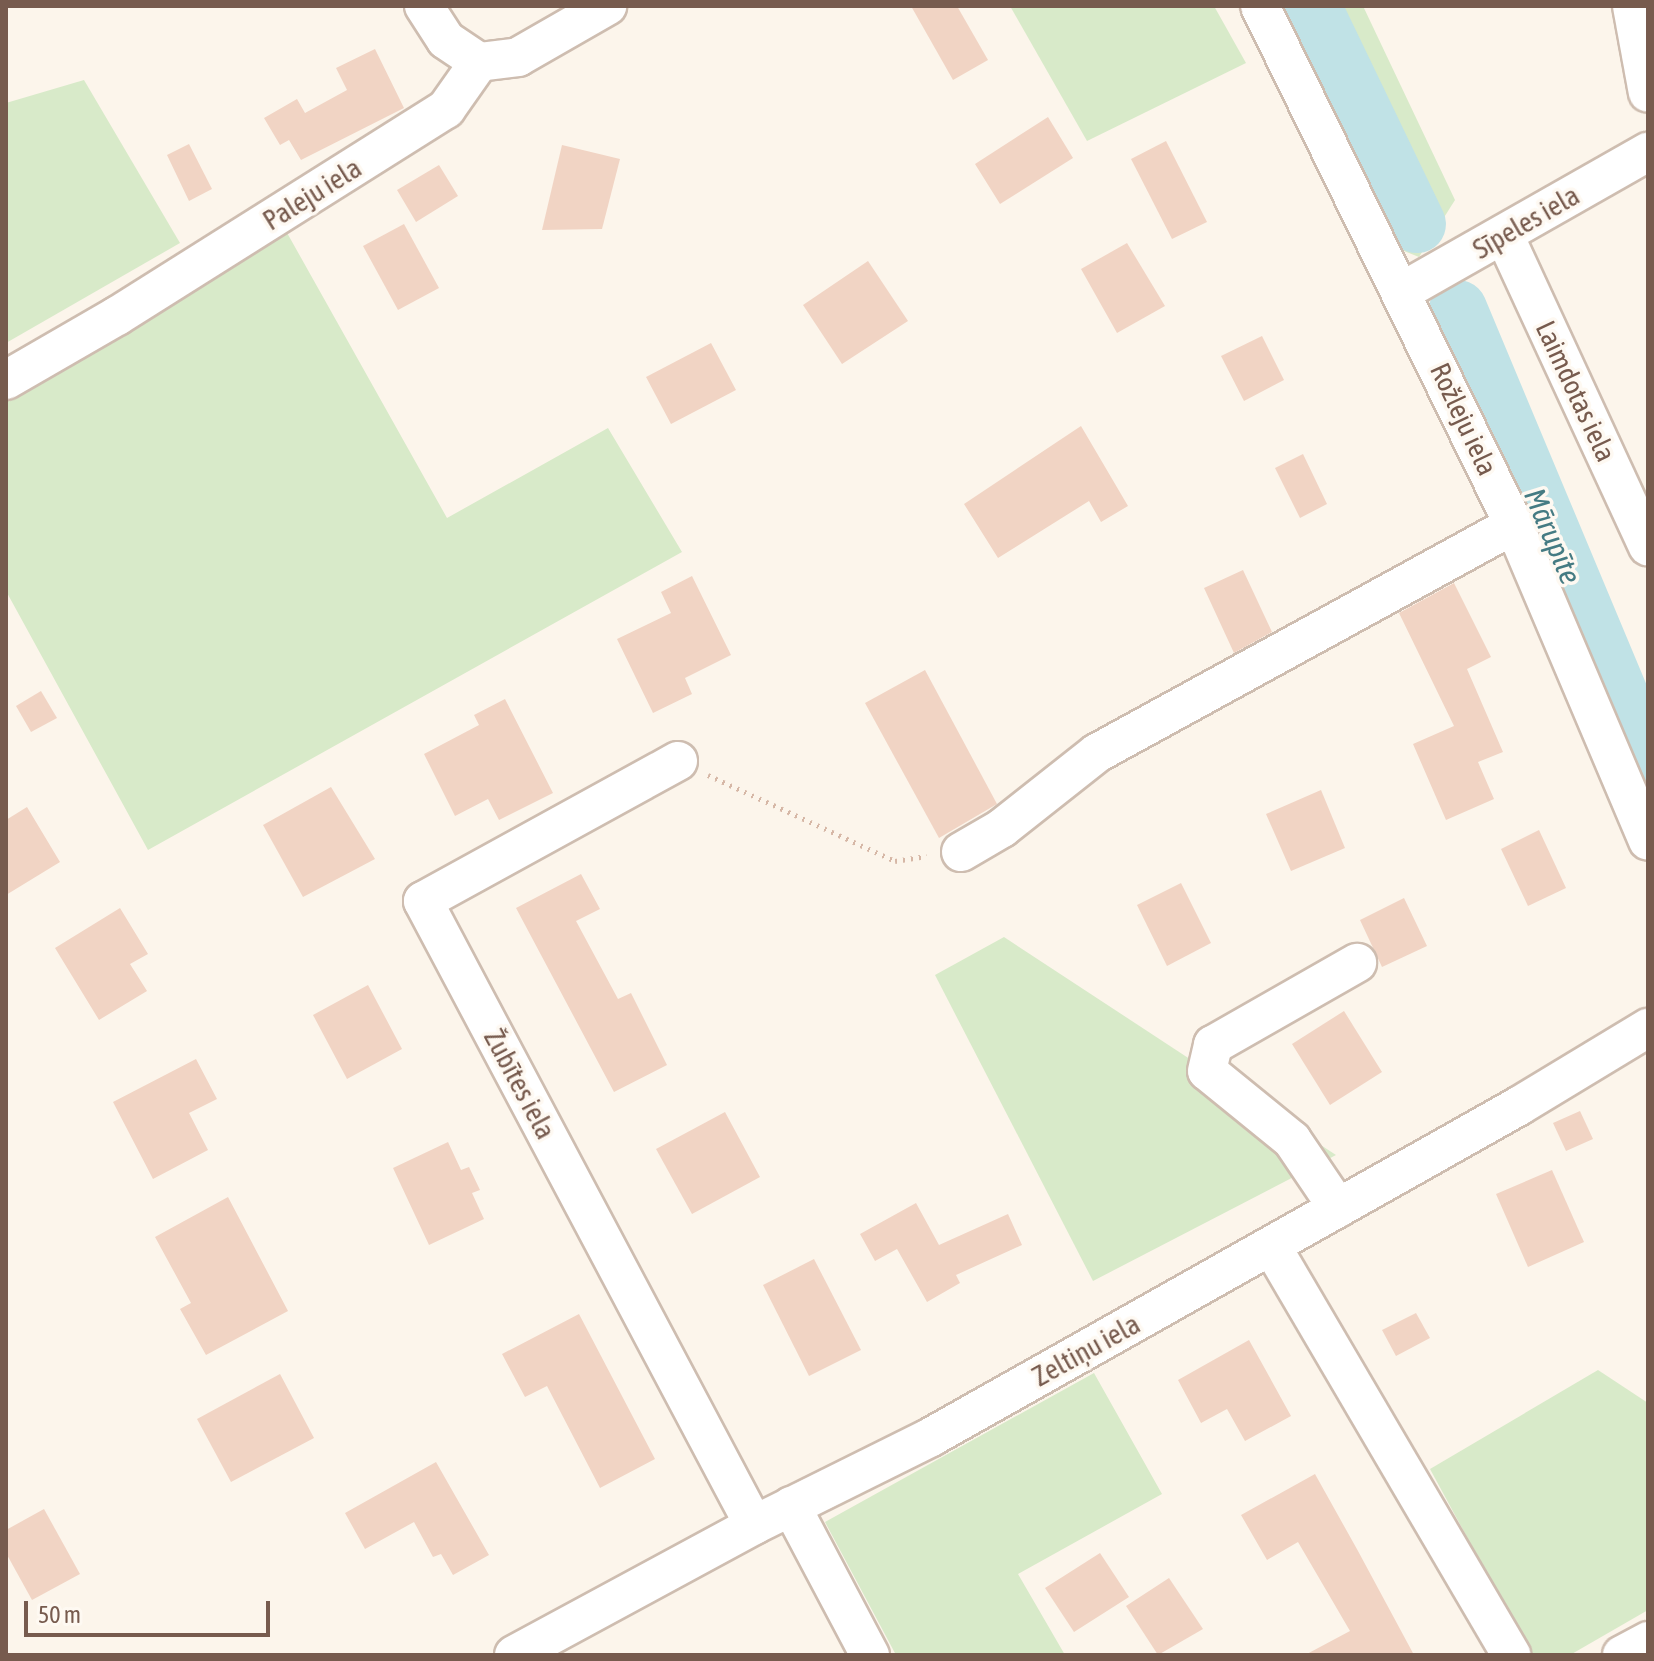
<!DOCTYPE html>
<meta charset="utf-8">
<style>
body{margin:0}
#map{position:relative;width:1654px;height:1661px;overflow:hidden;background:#fcf5eb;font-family:"Asap Condensed",sans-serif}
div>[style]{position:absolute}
.green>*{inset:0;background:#d8eac9}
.river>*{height:58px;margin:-29px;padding:0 29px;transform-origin:29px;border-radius:29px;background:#c0e2e6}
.building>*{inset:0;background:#f1d4c4}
.path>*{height:5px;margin-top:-2.5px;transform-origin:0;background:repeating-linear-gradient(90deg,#d6b7a6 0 2px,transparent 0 8px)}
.roads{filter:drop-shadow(2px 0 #cebdb0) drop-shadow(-2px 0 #cebdb0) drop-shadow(0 2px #cebdb0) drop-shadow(0 -2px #cebdb0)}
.minor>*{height:38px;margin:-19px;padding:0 19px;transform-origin:19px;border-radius:19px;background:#fff}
span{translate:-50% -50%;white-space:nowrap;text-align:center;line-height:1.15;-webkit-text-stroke:7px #fef9f2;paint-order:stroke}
.street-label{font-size:28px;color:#775b4e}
.water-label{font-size:30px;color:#457b83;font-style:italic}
.frame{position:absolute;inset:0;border:8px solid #775b4e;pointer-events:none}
.scale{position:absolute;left:24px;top:1601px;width:246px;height:36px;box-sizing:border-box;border:4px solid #775b4e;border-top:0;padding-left:10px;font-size:24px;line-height:28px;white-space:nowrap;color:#775b4e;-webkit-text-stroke:6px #fef9f2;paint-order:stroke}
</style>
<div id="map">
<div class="green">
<i style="clip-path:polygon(1010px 6px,1214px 6px,1246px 63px,1087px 141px)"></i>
<i style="clip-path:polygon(1285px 6px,1363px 6px,1455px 200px,1419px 257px,1399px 249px)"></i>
<i style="clip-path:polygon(84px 80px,180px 243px,6px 343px,6px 103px)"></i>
<i style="clip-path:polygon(286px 231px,447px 518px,608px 428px,682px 552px,148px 850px,6px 591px,6px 398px)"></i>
<i style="clip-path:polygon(1004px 937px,1336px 1155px,1093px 1281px,935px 975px)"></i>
<i style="clip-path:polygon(1598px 1370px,1648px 1403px,1648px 1610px,1570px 1655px,1531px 1655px,1430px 1469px)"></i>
<i style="clip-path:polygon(1094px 1373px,1162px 1494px,1018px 1574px,1065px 1655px,896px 1655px,825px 1522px)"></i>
</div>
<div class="river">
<i style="left:1312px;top:6px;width:242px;rotate:64.3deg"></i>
<i style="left:1458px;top:309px;width:493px;rotate:67.3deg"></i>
</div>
<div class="building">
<i style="clip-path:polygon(911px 6px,957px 6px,988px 60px,953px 80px)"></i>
<i style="clip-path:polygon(375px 49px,404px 108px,301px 160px,289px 140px,280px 145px,264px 118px,297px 99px,305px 113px,347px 90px,336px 68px)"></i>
<i style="clip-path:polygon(1048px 117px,1073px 158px,1000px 204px,975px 164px)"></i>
<i style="clip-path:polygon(1166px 141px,1207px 222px,1172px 239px,1131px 159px)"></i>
<i style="clip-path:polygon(189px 144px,212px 189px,189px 201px,167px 155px)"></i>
<i style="clip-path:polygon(562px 145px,620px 159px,602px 229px,542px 230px)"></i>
<i style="clip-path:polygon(439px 165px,458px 196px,416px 222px,397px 190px)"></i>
<i style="clip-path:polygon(404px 224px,439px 288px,398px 310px,363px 246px)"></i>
<i style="clip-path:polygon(1127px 243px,1165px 306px,1117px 333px,1081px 269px)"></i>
<i style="clip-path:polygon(868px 261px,908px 321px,842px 364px,803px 305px)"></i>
<i style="clip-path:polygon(1262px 336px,1284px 380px,1244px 401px,1221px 356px)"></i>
<i style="clip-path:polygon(711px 343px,736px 390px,671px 424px,646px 377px)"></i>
<i style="clip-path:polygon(1081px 426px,1128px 506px,1101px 522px,1089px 501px,998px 558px,964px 504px)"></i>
<i style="clip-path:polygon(1303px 454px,1327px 504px,1300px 518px,1275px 468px)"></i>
<i style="clip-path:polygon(1243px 570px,1272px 632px,1234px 653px,1204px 588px)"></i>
<i style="clip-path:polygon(692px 576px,731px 655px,685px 678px,692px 694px,653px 713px,617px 639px,671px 613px,661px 592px)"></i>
<i style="clip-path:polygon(1454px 583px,1491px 657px,1467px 669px,1503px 752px,1478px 762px,1494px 799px,1446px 820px,1413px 744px,1454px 726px,1399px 613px)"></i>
<i style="clip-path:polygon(925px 670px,997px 804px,939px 838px,865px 703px)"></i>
<i style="clip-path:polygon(41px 691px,57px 718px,31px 732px,16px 706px)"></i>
<i style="clip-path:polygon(505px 699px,553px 793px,499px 820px,488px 799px,455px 816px,424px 754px,479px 725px,474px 715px)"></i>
<i style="clip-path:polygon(331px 787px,375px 859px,303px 897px,263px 825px)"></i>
<i style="clip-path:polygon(1321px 790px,1345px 848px,1291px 871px,1266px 814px)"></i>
<i style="clip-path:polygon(27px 807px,60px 862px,6px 895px,6px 820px)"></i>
<i style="clip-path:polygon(1539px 830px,1566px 888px,1528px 906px,1501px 849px)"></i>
<i style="clip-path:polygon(581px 874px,600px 909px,576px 921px,618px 999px,631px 993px,667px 1065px,614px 1092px,516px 908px)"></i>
<i style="clip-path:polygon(1181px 883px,1211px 943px,1167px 966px,1137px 905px)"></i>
<i style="clip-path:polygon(1404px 898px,1427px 946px,1382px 967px,1360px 920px)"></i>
<i style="clip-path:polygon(120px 908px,148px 954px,130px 964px,147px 991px,99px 1020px,55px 948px)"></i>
<i style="clip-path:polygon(368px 985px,402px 1049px,347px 1079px,313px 1015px)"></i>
<i style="clip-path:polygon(1344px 1011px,1382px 1072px,1330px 1105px,1292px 1044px)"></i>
<i style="clip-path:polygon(196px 1059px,217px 1099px,189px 1113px,208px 1150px,153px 1179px,113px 1102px)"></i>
<i style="clip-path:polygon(1580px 1111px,1593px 1139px,1566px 1151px,1553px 1123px)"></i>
<i style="clip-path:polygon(725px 1112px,760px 1177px,692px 1214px,656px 1149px)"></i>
<i style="clip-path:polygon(448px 1142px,461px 1170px,469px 1167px,480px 1190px,472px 1193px,484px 1219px,429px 1245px,393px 1168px)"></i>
<i style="clip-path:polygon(1552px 1170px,1584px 1242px,1528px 1267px,1496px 1194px)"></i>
<i style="clip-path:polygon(228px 1197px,288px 1311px,206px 1355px,180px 1309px,191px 1303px,155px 1237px)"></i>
<i style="clip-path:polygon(916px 1203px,939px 1245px,1008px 1214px,1022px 1245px,956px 1275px,960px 1283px,927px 1302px,897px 1249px,875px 1261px,860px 1234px)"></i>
<i style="clip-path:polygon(814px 1259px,861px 1350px,809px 1376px,763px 1285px)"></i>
<i style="clip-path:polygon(1416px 1313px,1430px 1338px,1396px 1356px,1382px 1330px)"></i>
<i style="clip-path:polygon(579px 1314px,655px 1459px,600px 1488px,547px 1386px,525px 1397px,502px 1354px)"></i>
<i style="clip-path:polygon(1249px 1340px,1291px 1416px,1245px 1441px,1227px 1409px,1201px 1423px,1178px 1380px)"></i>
<i style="clip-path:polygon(280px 1374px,314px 1438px,231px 1482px,197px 1419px)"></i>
<i style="clip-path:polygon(436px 1462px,489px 1555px,453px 1575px,441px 1554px,433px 1557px,414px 1522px,365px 1549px,345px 1513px)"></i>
<i style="clip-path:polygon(1315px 1474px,1358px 1551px,1414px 1655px,1305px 1655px,1350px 1631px,1298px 1542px,1267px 1560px,1241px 1515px)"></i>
<i style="clip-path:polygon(44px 1509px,80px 1574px,32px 1600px,6px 1553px,6px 1530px)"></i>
<i style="clip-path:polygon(1100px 1553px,1129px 1597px,1074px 1632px,1045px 1588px)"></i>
<i style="clip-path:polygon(1169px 1578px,1203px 1629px,1158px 1655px,1126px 1606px)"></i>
</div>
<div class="path">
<i style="left:708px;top:775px;width:206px;rotate:24.7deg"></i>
<i style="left:895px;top:861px;width:32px;rotate:-9deg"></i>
</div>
<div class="roads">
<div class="minor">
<i style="left:424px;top:6px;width:40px;rotate:57.1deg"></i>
<i style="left:446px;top:40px;width:40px;rotate:34deg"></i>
<i style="left:1260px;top:6px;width:578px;rotate:63.92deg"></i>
<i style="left:1514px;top:525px;width:343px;rotate:67deg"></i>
<i style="left:1632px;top:6px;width:88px;rotate:79.6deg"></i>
<i style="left:479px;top:62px;width:39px;rotate:-7deg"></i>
<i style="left:518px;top:57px;width:103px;rotate:-29.8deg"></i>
<i style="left:1504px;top:235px;width:343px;rotate:65.2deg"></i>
<i style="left:1403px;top:291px;width:282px;rotate:-29.6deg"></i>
<i style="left:6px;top:380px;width:128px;rotate:-30deg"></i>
<i style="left:117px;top:316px;width:389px;rotate:-32.2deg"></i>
<i style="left:446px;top:109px;width:57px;rotate:-54.9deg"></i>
<i style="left:678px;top:761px;width:291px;rotate:151.2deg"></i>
<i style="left:423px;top:901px;width:706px;rotate:62.06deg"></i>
<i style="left:961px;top:852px;width:48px;rotate:-30.3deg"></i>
<i style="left:1002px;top:828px;width:121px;rotate:-38.3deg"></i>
<i style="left:1097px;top:753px;width:475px;rotate:-28.7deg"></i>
<i style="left:1338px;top:1208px;width:82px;rotate:-124.1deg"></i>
<i style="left:1292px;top:1140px;width:109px;rotate:-140.9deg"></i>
<i style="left:1207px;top:1071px;width:27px;rotate:-77deg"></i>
<i style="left:1213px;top:1045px;width:166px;rotate:-29.7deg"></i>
<i style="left:1272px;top:1247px;width:473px;rotate:59.6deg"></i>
<i style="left:791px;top:1506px;width:169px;rotate:62.1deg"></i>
<i style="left:514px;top:1655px;width:273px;rotate:-28.4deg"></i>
<i style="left:754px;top:1525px;width:198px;rotate:-26.4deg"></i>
<i style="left:931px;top:1437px;width:675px;rotate:-29.38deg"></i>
<i style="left:1519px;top:1106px;width:151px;rotate:-31.2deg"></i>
<i style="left:1622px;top:1655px;width:30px;rotate:-28deg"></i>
</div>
</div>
<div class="street-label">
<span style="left:312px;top:194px;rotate:-32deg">Paleju iela</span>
<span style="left:1526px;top:222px;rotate:-30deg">Sīpeles iela</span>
<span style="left:1576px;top:391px;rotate:65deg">Laimdotas iela</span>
<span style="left:1464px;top:419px;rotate:65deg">Rožleju iela</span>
<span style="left:520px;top:1084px;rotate:62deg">Žubītes iela</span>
<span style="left:1086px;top:1350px;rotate:-29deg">Zeltiņu iela</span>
</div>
<div class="water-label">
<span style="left:1553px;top:536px;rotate:67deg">Mārupīte</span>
</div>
<div class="frame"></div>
<div class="scale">50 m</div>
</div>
